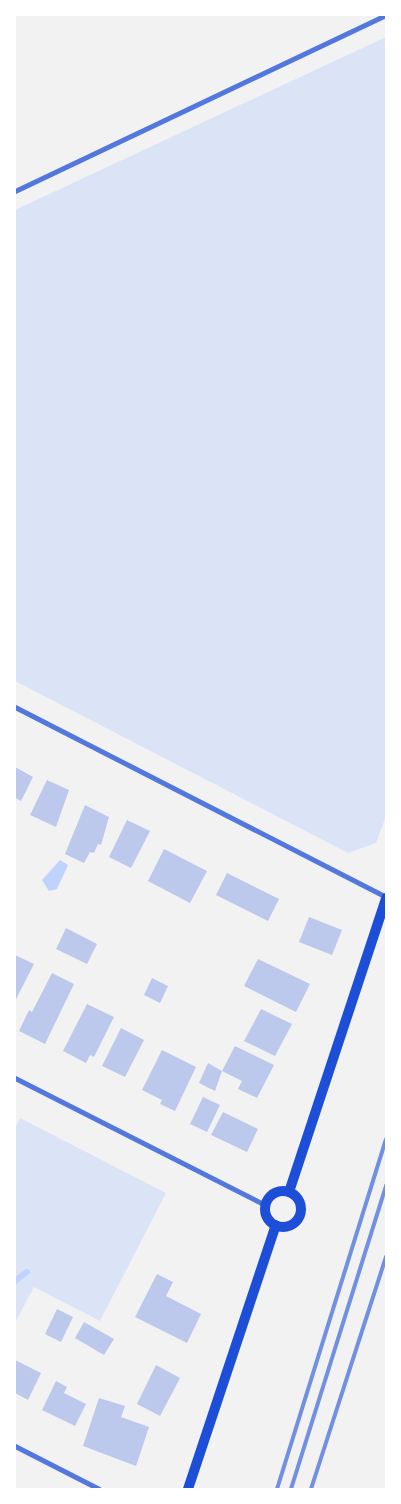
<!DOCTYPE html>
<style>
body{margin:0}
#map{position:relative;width:401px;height:1504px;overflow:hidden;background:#f2f2f2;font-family:"PT Sans",sans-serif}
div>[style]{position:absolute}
.green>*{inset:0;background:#dbe4f7}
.water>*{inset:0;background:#bfd3fe}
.stream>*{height:6px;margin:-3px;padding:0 3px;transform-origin:3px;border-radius:3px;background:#bfd3fe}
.building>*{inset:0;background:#bdc9ec}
.minor>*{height:5px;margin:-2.5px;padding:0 2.5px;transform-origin:2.5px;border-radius:2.5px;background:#5277de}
.secondary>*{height:10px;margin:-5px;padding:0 5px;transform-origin:5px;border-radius:5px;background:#1d4ed8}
.secondary>.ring{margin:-5px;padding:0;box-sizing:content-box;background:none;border:10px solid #1d4ed8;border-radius:50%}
.rail>*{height:4px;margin:-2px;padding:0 2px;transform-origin:2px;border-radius:2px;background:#7290e2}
span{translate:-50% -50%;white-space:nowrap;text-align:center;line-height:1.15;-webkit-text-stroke:4.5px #fff;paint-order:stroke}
.frame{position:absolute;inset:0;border:16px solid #fff;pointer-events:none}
</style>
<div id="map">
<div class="green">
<i style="clip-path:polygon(386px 37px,386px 816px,376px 843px,348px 853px,15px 681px,15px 210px)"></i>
<i style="clip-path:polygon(20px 1118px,166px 1193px,100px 1321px,34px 1287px,15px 1323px,15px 1128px)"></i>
</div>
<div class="water">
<i style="clip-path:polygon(60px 860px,68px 865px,57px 889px,49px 891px,42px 880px)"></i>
</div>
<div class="stream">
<i style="left:15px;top:1281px;width:15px;rotate:-37deg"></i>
</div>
<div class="building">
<i style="clip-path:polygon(15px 767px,33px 777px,21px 801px,15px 798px)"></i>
<i style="clip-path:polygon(47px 780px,69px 790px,56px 827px,30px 815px)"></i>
<i style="clip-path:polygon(85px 805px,109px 817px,101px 845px,98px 844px,94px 853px,90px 852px,84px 863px,65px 854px)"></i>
<i style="clip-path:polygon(127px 820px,150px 831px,131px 868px,109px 857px)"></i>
<i style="clip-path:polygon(164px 849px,207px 871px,190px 903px,148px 881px)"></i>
<i style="clip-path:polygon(227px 873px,279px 899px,268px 921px,216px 895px)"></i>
<i style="clip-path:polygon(309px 917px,342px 930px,332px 955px,299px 942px)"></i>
<i style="clip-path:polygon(66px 928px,97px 944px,87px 964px,56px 949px)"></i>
<i style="clip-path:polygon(15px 955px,34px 964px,15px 1001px)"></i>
<i style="clip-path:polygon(258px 959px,310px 984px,296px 1012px,244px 986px)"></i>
<i style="clip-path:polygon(52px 973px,74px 984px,45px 1044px,19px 1031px,29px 1010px,32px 1012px)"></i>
<i style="clip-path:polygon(152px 978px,168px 986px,160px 1003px,144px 995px)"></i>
<i style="clip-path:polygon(87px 1004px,114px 1017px,94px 1057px,90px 1055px,86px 1063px,63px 1051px)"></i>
<i style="clip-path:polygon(261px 1009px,292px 1024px,275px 1056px,244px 1041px)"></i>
<i style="clip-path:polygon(121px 1028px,144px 1040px,125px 1077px,102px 1066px)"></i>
<i style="clip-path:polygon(235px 1046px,274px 1065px,257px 1098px,238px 1089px,242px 1081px,222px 1071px)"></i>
<i style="clip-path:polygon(162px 1050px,196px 1067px,175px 1111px,160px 1104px,162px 1100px,142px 1090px)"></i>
<i style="clip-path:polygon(208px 1063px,222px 1071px,215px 1091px,199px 1083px)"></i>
<i style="clip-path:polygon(203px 1097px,220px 1105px,207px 1132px,190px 1124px)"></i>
<i style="clip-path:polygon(223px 1112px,258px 1129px,247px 1152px,211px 1135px)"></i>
<i style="clip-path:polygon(157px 1274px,173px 1282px,166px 1296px,201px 1314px,187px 1343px,135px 1317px)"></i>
<i style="clip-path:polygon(57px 1309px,73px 1317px,61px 1342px,45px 1334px)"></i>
<i style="clip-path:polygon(84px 1322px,114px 1339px,104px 1355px,75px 1338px)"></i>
<i style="clip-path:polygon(15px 1360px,41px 1373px,28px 1400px,15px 1393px)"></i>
<i style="clip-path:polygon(156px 1365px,180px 1378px,160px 1416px,137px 1404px)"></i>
<i style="clip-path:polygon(56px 1381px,67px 1387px,64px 1393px,86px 1404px,75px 1426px,42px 1410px)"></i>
<i style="clip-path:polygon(99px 1398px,125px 1406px,121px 1417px,149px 1427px,136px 1466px,83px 1446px)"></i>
</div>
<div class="minor">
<i style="left:15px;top:191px;width:411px;rotate:-25.4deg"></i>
<i style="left:15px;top:707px;width:417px;rotate:27.1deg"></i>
<i style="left:15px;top:1078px;width:280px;rotate:26.9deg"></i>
<i style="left:15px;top:1446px;width:94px;rotate:27.1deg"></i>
</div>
<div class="secondary">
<i class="ring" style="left:265px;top:1191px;width:26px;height:26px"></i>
<i style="left:289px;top:1192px;width:310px;rotate:-71.7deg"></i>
<i style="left:188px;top:1489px;width:278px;rotate:-71.6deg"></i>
</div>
<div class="rail">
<i style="left:277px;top:1489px;width:366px;rotate:-72.7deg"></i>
<i style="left:291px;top:1489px;width:318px;rotate:-72.6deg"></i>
<i style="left:311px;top:1489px;width:244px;rotate:-72.1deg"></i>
</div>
<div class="frame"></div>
</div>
